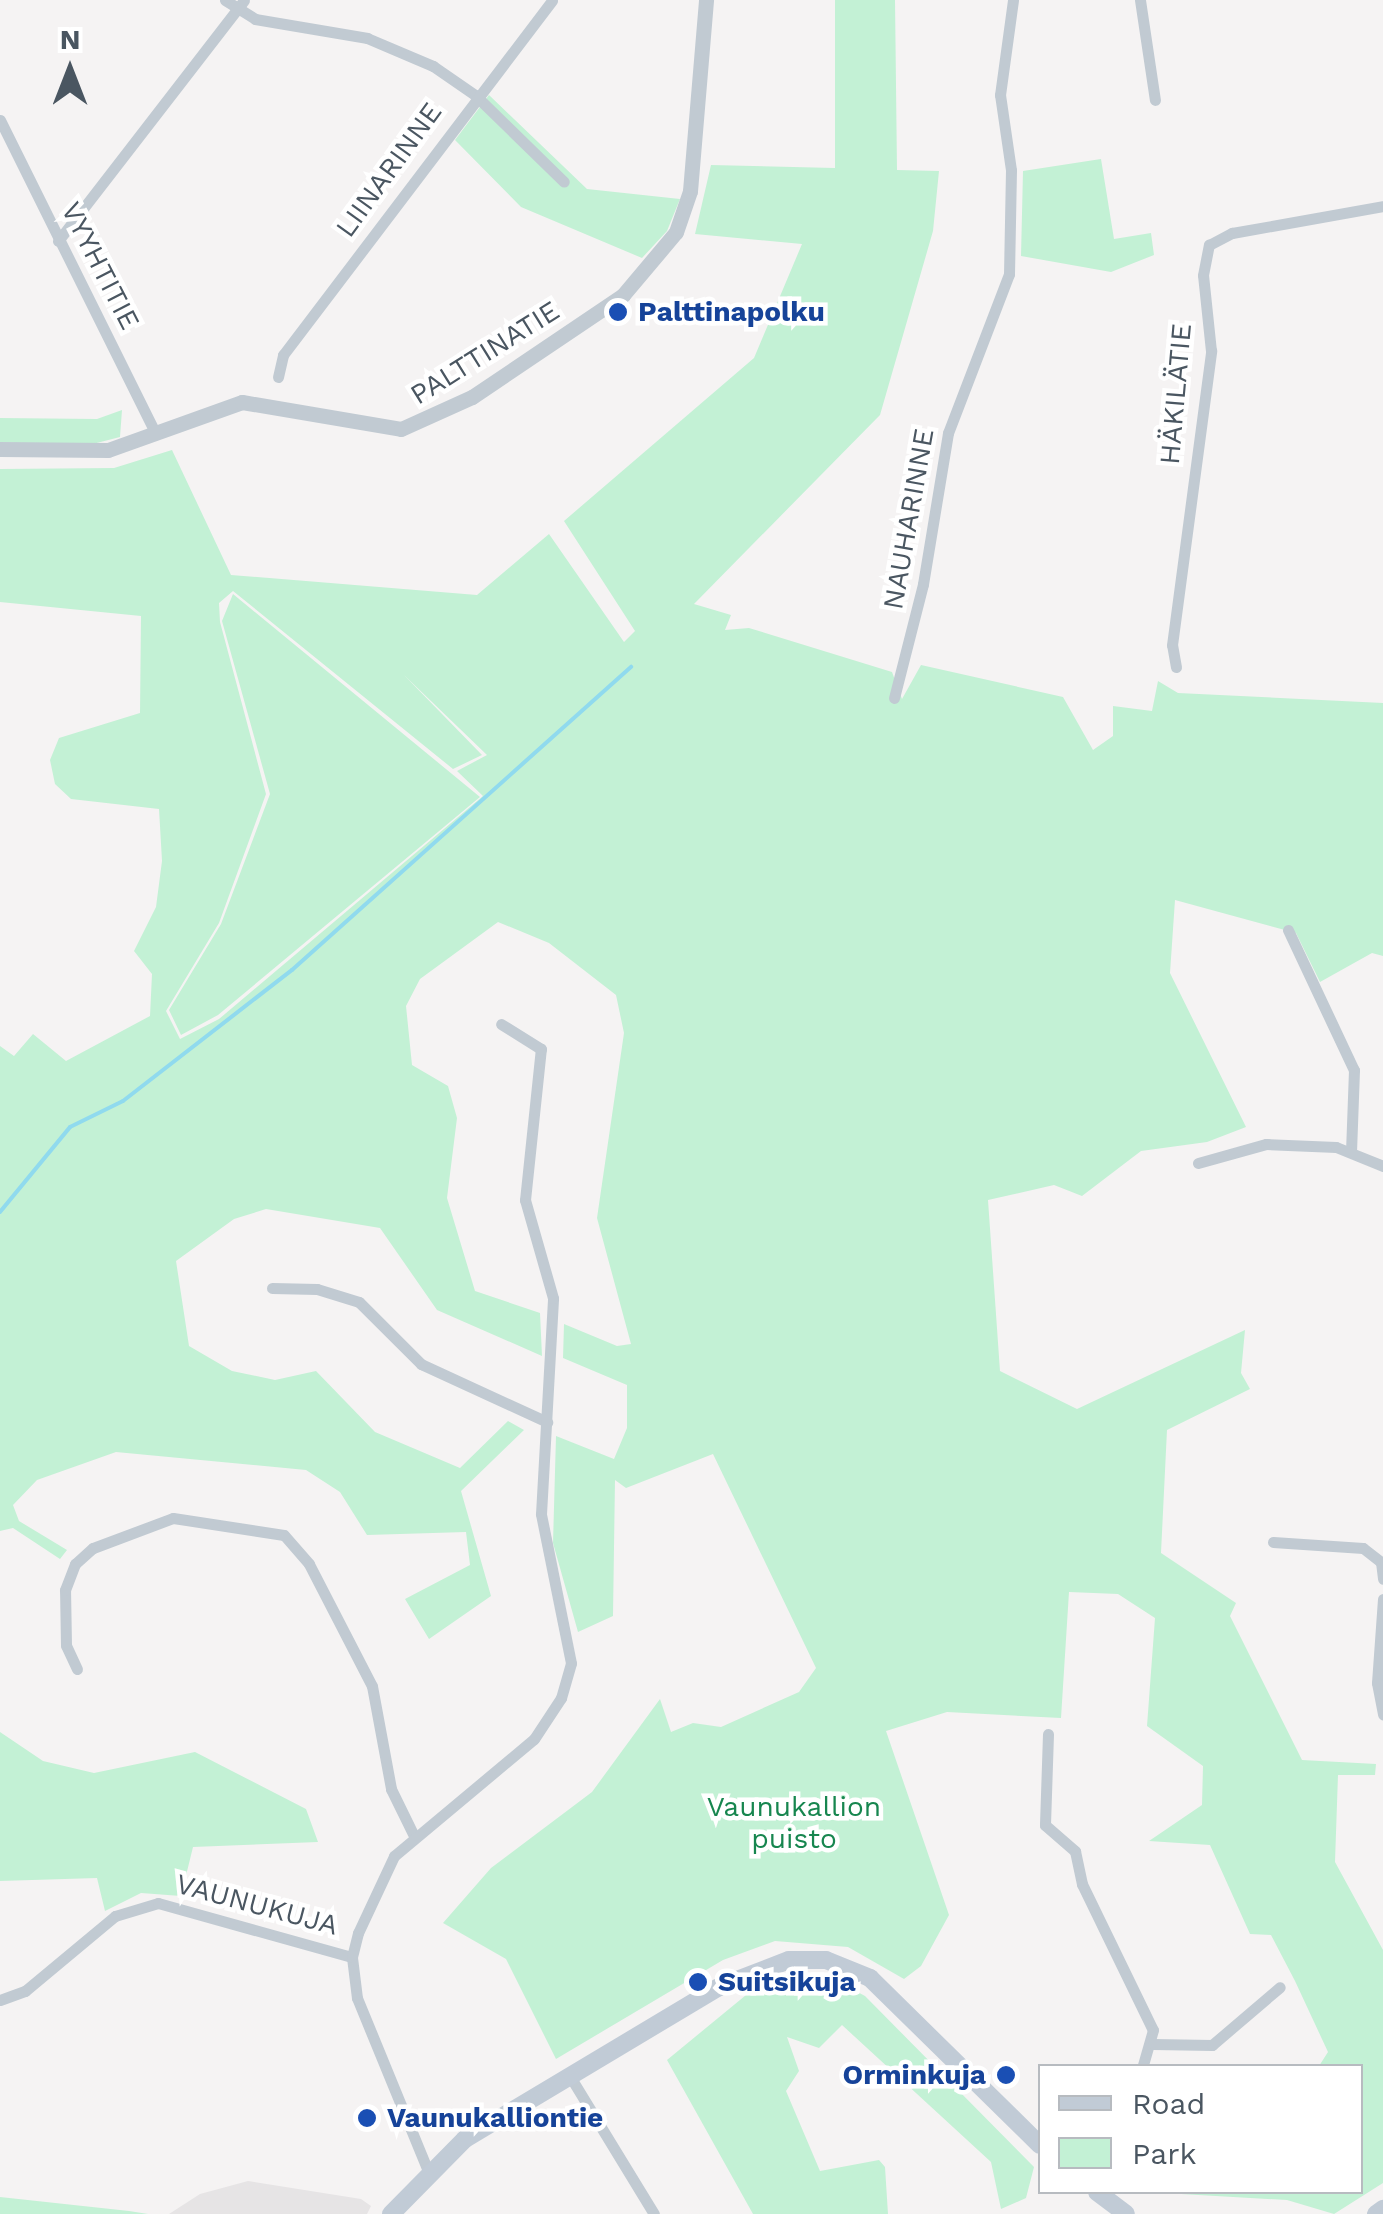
<!DOCTYPE html>
<meta charset="utf-8">
<style>
body{margin:0}
#map{position:relative;width:1383px;height:2214px;overflow:hidden;background:#f5f3f3;font-family:"Work Sans",sans-serif}
div>[style]{position:absolute}
.education>*{inset:0;background:#e6e4e5}
.green>*{inset:0;background:#c3f1d5}
.stream>*{height:4px;margin:-2px;padding:0 2px;transform-origin:2px;border-radius:2px;background:#90daee}
.minor>*{height:11px;margin:-5.5px;padding:0 5.5px;transform-origin:5.5px;border-radius:5.5px;background:#c1cad2}
.tertiary>*{height:15px;margin:-7.5px;padding:0 7.5px;transform-origin:7.5px;border-radius:7.5px;background:#c1cad2}
.secondary>*{height:18px;margin:-9px;padding:0 9px;transform-origin:9px;border-radius:9px;background:#c1cbd6}
.dots>*{width:28px;height:28px;translate:-50% -50%;box-sizing:border-box;border:5px solid #fff;border-radius:50%}
span{translate:-50% -50%;white-space:nowrap;text-align:center;line-height:1.15;-webkit-text-stroke:9px #fff;paint-order:stroke}
.street-label{font-size:28px;color:#4a5661}
.transit-label{font-size:28px;color:#164399;font-weight:700}
.left{translate:0 -50%;text-align:left}
.right{translate:-100% -50%;text-align:right}
.park-label{font-size:28px;color:#17864f}
.legend{position:absolute;left:1038px;top:2064px;width:325px;height:130px;box-sizing:border-box;background:#fff;border:2px solid #b7bbc0;margin:0;padding:12px 18px;list-style:none;font-size:30px;color:#4a5661}
.legend li{display:flex;align-items:center;gap:20px;height:50px}
.legend b{width:50px;border:2px solid #b7bbc0}
.north{position:absolute;left:20px;top:20px;width:100px;height:100px;-webkit-text-stroke:8px #fff;paint-order:stroke;rotate:0deg;font-size:28px;font-weight:700;line-height:40px;text-align:center;color:#4a5661}
.north::after{content:'';display:block;margin:auto;width:35px;height:45px;background:#4a5661;clip-path:polygon(50% 0,100% 100%,50% 72%,0 100%)}
</style>
<div id="map">
<div class="education">
<i style="clip-path:polygon(248px 2181px,361px 2199px,371px 2206px,367px 2214px,169px 2214px,200px 2194px)"></i>
</div>
<div class="green">
<i style="clip-path:polygon(evenodd,835px 0,895px 0,897px 170px,939px 171px,933px 231px,880px 415px,694px 604px,731px 615px,725px 630px,749px 628px,892px 672px,902px 699px,921px 665px,1063px 697px,1093px 750px,1113px 736px,1113px 706px,1152px 711px,1158px 681px,1178px 693px,1383px 703px,1383px 956px,1372px 953px,1320px 982px,1296px 933px,1175px 900px,1170px 973px,1246px 1127px,1207px 1142px,1141px 1151px,1082px 1196px,1054px 1185px,988px 1200px,1000px 1371px,1077px 1409px,1245px 1330px,1241px 1373px,1250px 1389px,1167px 1430px,1161px 1553px,1236px 1603px,1230px 1616px,1302px 1760px,1376px 1764px,1375px 1775px,1338px 1775px,1335px 1862px,1383px 1950px,1383px 2183px,1334px 2214px,1287px 2200px,1181px 2194px,1360px 2192px,1360px 2066px,1319px 2066px,1328px 2052px,1295px 1981px,1271px 1935px,1250px 1934px,1210px 1845px,1149px 1841px,1202px 1805px,1203px 1766px,1147px 1726px,1155px 1618px,1118px 1594px,1069px 1592px,1061px 1718px,947px 1712px,886px 1731px,949px 1915px,921px 1966px,904px 1979px,848px 1947px,775px 1941px,723px 1960px,556px 2059px,506px 1959px,443px 1923px,491px 1868px,592px 1792px,660px 1699px,671px 1732px,693px 1723px,721px 1727px,799px 1692px,816px 1668px,713px 1454px,626px 1488px,615px 1480px,613px 1616px,578px 1632px,553px 1543px,556px 1436px,614px 1459px,627px 1428px,627px 1385px,563px 1358px,564px 1324px,617px 1346px,631px 1344px,597px 1218px,624px 1033px,616px 995px,549px 943px,498px 922px,420px 979px,406px 1006px,412px 1065px,448px 1086px,457px 1118px,447px 1198px,475px 1291px,540px 1313px,542px 1356px,437px 1310px,380px 1228px,266px 1209px,234px 1219px,176px 1261px,189px 1346px,232px 1371px,275px 1380px,316px 1371px,375px 1432px,460px 1468px,508px 1421px,524px 1430px,461px 1491px,491px 1596px,429px 1639px,405px 1599px,470px 1565px,466px 1532px,367px 1535px,340px 1492px,306px 1470px,116px 1452px,37px 1480px,13px 1505px,19px 1521px,67px 1550px,60px 1559px,13px 1528px,0 1531px,0 1046px,14px 1056px,33px 1034px,66px 1061px,150px 1016px,152px 974px,134px 951px,156px 907px,162px 861px,159px 809px,71px 799px,55px 784px,50px 760px,59px 738px,140px 713px,141px 616px,0 602px,0 469px,114px 468px,172px 450px,231px 575px,477px 595px,549px 534px,624px 642px,635px 631px,564px 521px,754px 358px,802px 244px,695px 234px,711px 165px,835px 168px,835px 0,233px 591px,453px 769px,482px 755px,404px 675px,487px 755px,457px 771px,483px 796px,219px 1019px,180px 1039px,166px 1011px,219px 923px,266px 794px,220px 622px,219px 603px,233px 591px)"></i>
<i style="clip-path:polygon(489px 95px,587px 189px,680px 199px,667px 231px,642px 258px,521px 207px,455px 140px)"></i>
<i style="clip-path:polygon(1101px 159px,1114px 239px,1151px 233px,1154px 255px,1111px 272px,1021px 256px,1023px 171px)"></i>
<i style="clip-path:polygon(122px 410px,120px 437px,81px 447px,0 442px,0 418px,97px 419px)"></i>
<i style="clip-path:polygon(233px 594px,480px 797px,218px 1015px,181px 1035px,169px 1010px,221px 924px,270px 794px,222px 621px)"></i>
<i style="clip-path:polygon(0 1732px,43px 1761px,94px 1773px,195px 1752px,306px 1809px,318px 1842px,193px 1847px,181px 1896px,141px 1893px,105px 1911px,97px 1878px,0 1881px)"></i>
<i style="clip-path:polygon(785px 1976px,839px 1982px,865px 1996px,1034px 2167px,1026px 2198px,1001px 2209px,991px 2162px,842px 2025px,819px 2048px,787px 2037px,799px 2071px,786px 2091px,820px 2171px,879px 2160px,885px 2167px,888px 2214px,753px 2214px,667px 2060px,757px 1986px)"></i>
<i style="clip-path:polygon(0 2197px,129px 2211px,148px 2214px,0 2214px)"></i>
</div>
<div class="stream">
<i style="left:0;top:1212px;width:110px;rotate:-50.5deg"></i>
<i style="left:70px;top:1127px;width:59px;rotate:-26.1deg"></i>
<i style="left:123px;top:1101px;width:214px;rotate:-37.8deg"></i>
<i style="left:292px;top:970px;width:455px;rotate:-41.8deg"></i>
</div>
<div class="minor">
<i style="left:225px;top:0;width:36px;rotate:32deg"></i>
<i style="left:255px;top:19px;width:114px;rotate:9.6deg"></i>
<i style="left:367px;top:38px;width:72px;rotate:23deg"></i>
<i style="left:433px;top:66px;width:51px;rotate:34.6deg"></i>
<i style="left:475px;top:95px;width:124px;rotate:44.3deg"></i>
<i style="left:1140px;top:0;width:101px;rotate:81.5deg"></i>
<i style="left:0;top:120px;width:351px;rotate:63.6deg"></i>
<i style="left:58px;top:241px;width:304px;rotate:-52.3deg"></i>
<i style="left:278px;top:377px;width:23px;rotate:-77deg"></i>
<i style="left:283px;top:355px;width:445px;rotate:-52.8deg"></i>
<i style="left:1176px;top:667px;width:22px;rotate:-100deg"></i>
<i style="left:1172px;top:645px;width:297px;rotate:-82.4deg"></i>
<i style="left:1211px;top:351px;width:76px;rotate:-96deg"></i>
<i style="left:1203px;top:275px;width:31px;rotate:-79deg"></i>
<i style="left:1209px;top:245px;width:26px;rotate:-28deg"></i>
<i style="left:1232px;top:233px;width:153px;rotate:-10.1deg"></i>
<i style="left:894px;top:698px;width:118px;rotate:-75.7deg"></i>
<i style="left:923px;top:584px;width:153px;rotate:-80.6deg"></i>
<i style="left:948px;top:433px;width:170px;rotate:-69deg"></i>
<i style="left:1009px;top:274px;width:104px;rotate:-88.9deg"></i>
<i style="left:1011px;top:170px;width:76px;rotate:-98.3deg"></i>
<i style="left:1000px;top:95px;width:96px;rotate:-82.2deg"></i>
<i style="left:1288px;top:930px;width:155px;rotate:64.8deg"></i>
<i style="left:1354px;top:1070px;width:81px;rotate:92.1deg"></i>
<i style="left:1198px;top:1163px;width:71px;rotate:-15.6deg"></i>
<i style="left:1266px;top:1144px;width:70px;rotate:2.5deg"></i>
<i style="left:1336px;top:1147px;width:51px;rotate:22deg"></i>
<i style="left:272px;top:1288px;width:45px;rotate:1.3deg"></i>
<i style="left:317px;top:1289px;width:44px;rotate:17.2deg"></i>
<i style="left:359px;top:1302px;width:88px;rotate:45deg"></i>
<i style="left:421px;top:1364px;width:139px;rotate:24.7deg"></i>
<i style="left:1273px;top:1542px;width:90px;rotate:3.8deg"></i>
<i style="left:1363px;top:1548px;width:23px;rotate:38deg"></i>
<i style="left:1381px;top:1562px;width:17px;rotate:83deg"></i>
<i style="left:1383px;top:1599px;width:84px;rotate:94.1deg"></i>
<i style="left:1377px;top:1683px;width:32px;rotate:79deg"></i>
<i style="left:77px;top:1669px;width:26px;rotate:-115deg"></i>
<i style="left:66px;top:1645px;width:55px;rotate:-91deg"></i>
<i style="left:65px;top:1590px;width:28px;rotate:-69deg"></i>
<i style="left:75px;top:1564px;width:24px;rotate:-42deg"></i>
<i style="left:93px;top:1548px;width:85px;rotate:-20.6deg"></i>
<i style="left:173px;top:1518px;width:112px;rotate:8.7deg"></i>
<i style="left:284px;top:1535px;width:38px;rotate:49deg"></i>
<i style="left:309px;top:1564px;width:137px;rotate:62.7deg"></i>
<i style="left:372px;top:1686px;width:105px;rotate:79.5deg"></i>
<i style="left:391px;top:1789px;width:50px;rotate:63.9deg"></i>
<i style="left:1048px;top:1734px;width:91px;rotate:91.9deg"></i>
<i style="left:1045px;top:1825px;width:40px;rotate:41deg"></i>
<i style="left:1075px;top:1851px;width:34px;rotate:78deg"></i>
<i style="left:1082px;top:1884px;width:162px;rotate:64.1deg"></i>
<i style="left:1153px;top:2030px;width:37px;rotate:106deg"></i>
<i style="left:0;top:2000px;width:27px;rotate:-20deg"></i>
<i style="left:25px;top:1991px;width:117px;rotate:-39.8deg"></i>
<i style="left:115px;top:1916px;width:45px;rotate:-16.8deg"></i>
<i style="left:158px;top:1903px;width:201px;rotate:15.6deg"></i>
<i style="left:1153px;top:2044px;width:59px;rotate:1deg"></i>
<i style="left:1212px;top:2045px;width:89px;rotate:-40.5deg"></i>
<i style="left:571px;top:2078px;width:159px;rotate:58.6deg"></i>
<i style="left:428px;top:2171px;width:187px;rotate:-112.3deg"></i>
<i style="left:357px;top:1998px;width:41px;rotate:-97deg"></i>
<i style="left:352px;top:1957px;width:25px;rotate:-76deg"></i>
<i style="left:358px;top:1933px;width:85px;rotate:-64.9deg"></i>
<i style="left:394px;top:1856px;width:182px;rotate:-39.9deg"></i>
<i style="left:534px;top:1739px;width:49px;rotate:-56.6deg"></i>
<i style="left:561px;top:1698px;width:36px;rotate:-74deg"></i>
<i style="left:571px;top:1663px;width:152px;rotate:-101.4deg"></i>
<i style="left:541px;top:1514px;width:216px;rotate:-86.8deg"></i>
<i style="left:553px;top:1298px;width:102px;rotate:-105.9deg"></i>
<i style="left:525px;top:1200px;width:152px;rotate:-84deg"></i>
<i style="left:541px;top:1049px;width:47px;rotate:-148deg"></i>
</div>
<div class="tertiary">
<i style="left:0;top:449px;width:108px;rotate:0.5deg"></i>
<i style="left:108px;top:450px;width:142px;rotate:-19.7deg"></i>
<i style="left:242px;top:402px;width:161px;rotate:9.6deg"></i>
<i style="left:401px;top:429px;width:78px;rotate:-24.3deg"></i>
<i style="left:472px;top:397px;width:182px;rotate:-34deg"></i>
<i style="left:623px;top:295px;width:82px;rotate:-49.9deg"></i>
<i style="left:676px;top:232px;width:43px;rotate:-71.1deg"></i>
<i style="left:690px;top:191px;width:192px;rotate:-85.2deg"></i>
</div>
<div class="secondary">
<i style="left:1097px;top:2192px;width:36px;rotate:37deg"></i>
<i style="left:391px;top:2214px;width:105px;rotate:-45.4deg"></i>
<i style="left:465px;top:2139px;width:296px;rotate:-30.9deg"></i>
<i style="left:719px;top:1987px;width:75px;rotate:-21.1deg"></i>
<i style="left:789px;top:1960px;width:37px"></i>
<i style="left:826px;top:1960px;width:48px;rotate:22.2deg"></i>
<i style="left:870px;top:1978px;width:238px;rotate:44.5deg"></i>
<i style="left:1376px;top:2214px;width:9px;rotate:-36deg"></i>
</div>
<div class="dots">
<i style="left:618px;top:312px;background:#1a4fb4"></i>
<i style="left:698px;top:1982px;background:#1a4fb4"></i>
<i style="left:1006px;top:2075px;background:#1a4fb4"></i>
<i style="left:367px;top:2118px;background:#1a4fb4"></i>
</div>
<div class="street-label">
<span style="left:389px;top:170px;rotate:-54deg">LIINARINNE</span>
<span style="left:100px;top:266px;rotate:63deg">VYYHTITIE</span>
<span style="left:485px;top:353px;rotate:-32deg">PALTTINATIE</span>
<span style="left:1176px;top:394px;rotate:-85deg">HÄKILÄTIE</span>
<span style="left:909px;top:519px;rotate:-80deg">NAUHARINNE</span>
<span style="left:257px;top:1905px;rotate:15deg">VAUNUKUJA</span>
</div>
<div class="transit-label">
<span class="left" style="left:638px;top:312px">Palttinapolku</span>
<span class="left" style="left:718px;top:1982px">Suitsikuja</span>
<span class="right" style="left:986px;top:2075px">Orminkuja</span>
<span class="left" style="left:387px;top:2118px">Vaunukalliontie</span>
</div>
<div class="park-label">
<span style="left:794px;top:1823px">Vaunukallion<br>puisto</span>
</div>
<ul class="legend">
<li><b style="height:12px;background:#c1cbd6"></b>Road</li>
<li><b style="height:28px;background:#c3f1d5"></b>Park</li>
</ul>
<div class="north">N</div>
</div>
